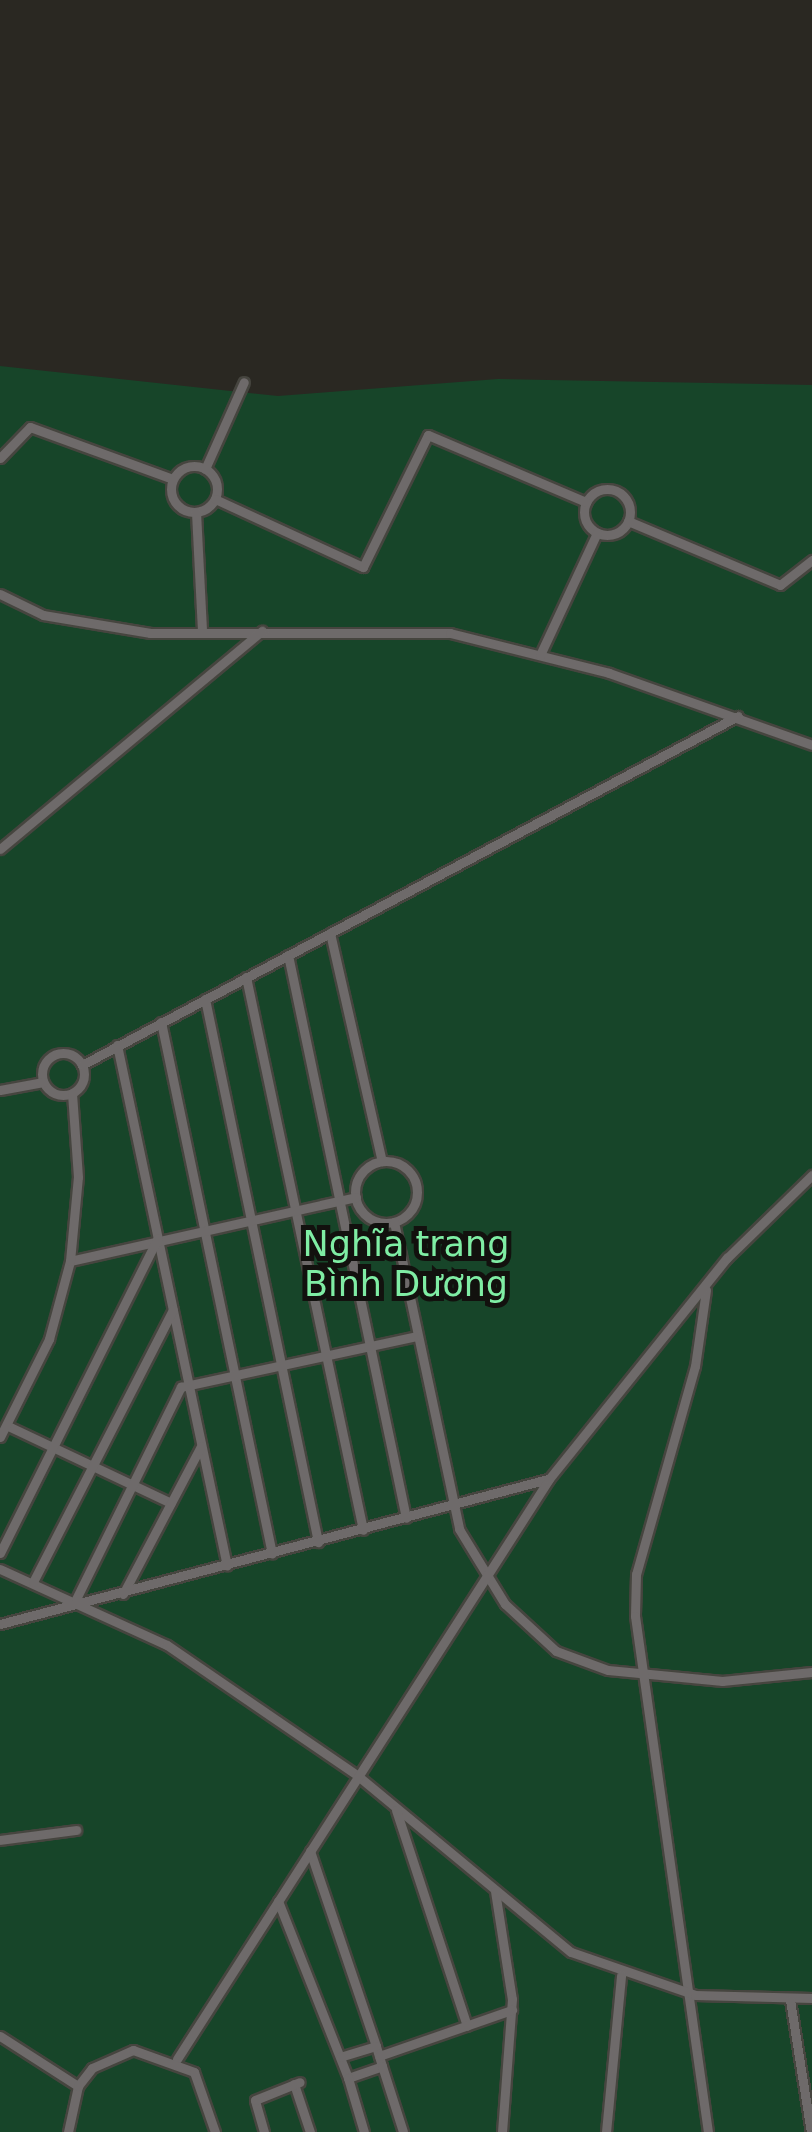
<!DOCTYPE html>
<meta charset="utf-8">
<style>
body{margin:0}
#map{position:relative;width:812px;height:2132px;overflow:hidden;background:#2a2822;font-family:"DejaVu Sans",sans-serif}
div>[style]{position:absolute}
.green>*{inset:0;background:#174529}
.roads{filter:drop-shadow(2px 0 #46453f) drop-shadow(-2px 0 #46453f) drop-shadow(0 2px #46453f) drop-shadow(0 -2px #46453f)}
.lane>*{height:9px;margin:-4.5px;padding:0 4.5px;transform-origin:4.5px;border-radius:4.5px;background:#6e6a6a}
.lane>.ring{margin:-4.5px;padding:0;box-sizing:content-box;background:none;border:9px solid #6e6a6a;border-radius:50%}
span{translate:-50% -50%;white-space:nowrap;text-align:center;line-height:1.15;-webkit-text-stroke:10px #12110e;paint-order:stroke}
.park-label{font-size:35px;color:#7feda4}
</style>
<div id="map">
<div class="green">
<i style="clip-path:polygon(0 366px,278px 396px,498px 379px,812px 385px,812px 2132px,0 2132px)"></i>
</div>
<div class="roads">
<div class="lane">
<i style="left:0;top:458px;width:43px;rotate:-45.9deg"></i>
<i style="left:30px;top:427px;width:152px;rotate:20deg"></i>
<i class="ring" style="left:171px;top:466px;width:37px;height:37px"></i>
<i style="left:205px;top:469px;width:95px;rotate:-65.9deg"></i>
<i class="ring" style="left:584px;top:489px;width:37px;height:37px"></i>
<i style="left:215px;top:499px;width:163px;rotate:24.7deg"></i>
<i style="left:363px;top:567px;width:147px;rotate:-63.8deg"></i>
<i style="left:428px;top:435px;width:172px;rotate:23deg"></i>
<i style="left:196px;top:512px;width:120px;rotate:87.1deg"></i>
<i style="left:628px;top:521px;width:165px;rotate:22.8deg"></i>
<i style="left:780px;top:585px;width:41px;rotate:-38deg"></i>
<i style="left:0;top:594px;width:48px;rotate:26deg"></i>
<i style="left:43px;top:615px;width:109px;rotate:9.5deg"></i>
<i style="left:150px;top:633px;width:300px"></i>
<i style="left:450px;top:633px;width:164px;rotate:14.1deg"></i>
<i style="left:609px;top:673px;width:215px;rotate:19.5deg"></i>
<i style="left:540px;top:655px;width:135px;rotate:-65deg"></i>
<i style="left:0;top:849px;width:341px;rotate:-39.8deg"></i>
<i style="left:330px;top:933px;width:234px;rotate:77.2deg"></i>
<i style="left:288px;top:955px;width:575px;rotate:78.16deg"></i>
<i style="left:246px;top:977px;width:565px;rotate:78.05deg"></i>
<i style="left:205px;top:999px;width:555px;rotate:78.24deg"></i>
<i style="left:161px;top:1022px;width:543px;rotate:78.21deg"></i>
<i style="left:117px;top:1045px;width:532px;rotate:78.08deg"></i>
<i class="ring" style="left:42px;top:1053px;width:33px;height:33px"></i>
<i style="left:82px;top:1065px;width:743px;rotate:-28.01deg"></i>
<i style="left:0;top:1090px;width:44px;rotate:-10.5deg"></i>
<i class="ring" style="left:355px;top:1161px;width:53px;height:53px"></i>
<i style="left:394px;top:1222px;width:314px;rotate:78deg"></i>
<i style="left:459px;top:1529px;width:88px;rotate:58.5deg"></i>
<i style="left:505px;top:1604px;width:69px;rotate:42.7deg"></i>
<i style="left:556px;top:1651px;width:55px;rotate:20.1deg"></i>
<i style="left:608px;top:1670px;width:115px;rotate:5.5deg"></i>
<i style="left:722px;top:1681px;width:90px;rotate:-5.7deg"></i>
<i style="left:70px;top:1261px;width:293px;rotate:-12.6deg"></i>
<i style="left:706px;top:1290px;width:77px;rotate:98.2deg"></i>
<i style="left:695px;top:1366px;width:216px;rotate:105.8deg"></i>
<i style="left:636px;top:1574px;width:42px;rotate:91.4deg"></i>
<i style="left:635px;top:1616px;width:521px;rotate:81.95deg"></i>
<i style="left:8px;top:1426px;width:180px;rotate:25.3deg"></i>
<i style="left:0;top:1437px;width:110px;rotate:-63.4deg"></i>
<i style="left:49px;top:1339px;width:81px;rotate:-74.9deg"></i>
<i style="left:70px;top:1261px;width:84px;rotate:-84.6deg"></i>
<i style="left:78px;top:1177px;width:84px;rotate:-94.1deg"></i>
<i style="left:0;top:1553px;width:352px;rotate:-63.4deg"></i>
<i style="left:0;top:1569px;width:183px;rotate:24.5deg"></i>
<i style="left:167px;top:1645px;width:232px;rotate:34.4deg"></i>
<i style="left:358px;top:1776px;width:276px;rotate:39.6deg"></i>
<i style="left:571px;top:1952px;width:131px;rotate:19.1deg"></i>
<i style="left:695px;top:1995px;width:117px;rotate:1.5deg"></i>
<i style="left:33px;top:1582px;width:306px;rotate:-62.8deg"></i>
<i style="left:123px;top:1594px;width:167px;rotate:-62.2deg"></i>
<i style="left:76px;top:1599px;width:237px;rotate:-63.7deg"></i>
<i style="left:181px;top:1387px;width:241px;rotate:-12.2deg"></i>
<i style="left:0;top:1624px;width:567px;rotate:-14.82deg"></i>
<i style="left:396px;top:1810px;width:227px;rotate:71.8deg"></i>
<i style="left:0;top:1840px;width:77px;rotate:-7.5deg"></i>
<i style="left:310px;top:1851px;width:206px;rotate:71.3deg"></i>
<i style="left:495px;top:1891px;width:109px;rotate:81.1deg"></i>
<i style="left:512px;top:1999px;width:133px;rotate:94.3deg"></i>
<i style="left:278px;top:1901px;width:190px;rotate:68.4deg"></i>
<i style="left:348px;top:2078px;width:36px;rotate:-19deg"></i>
<i style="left:382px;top:2066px;width:21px;rotate:-107deg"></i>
<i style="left:376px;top:2046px;width:37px;rotate:163deg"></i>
<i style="left:790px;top:2000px;width:134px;rotate:81deg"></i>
<i style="left:0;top:2036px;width:93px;rotate:32.7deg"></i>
<i style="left:379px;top:2056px;width:141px;rotate:-19.1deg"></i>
<i style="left:177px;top:2059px;width:689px;rotate:-57.32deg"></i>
<i style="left:549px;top:1479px;width:284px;rotate:-51.2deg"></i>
<i style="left:727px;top:1258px;width:119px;rotate:-44.3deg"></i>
<i style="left:382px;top:2066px;width:69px;rotate:72.3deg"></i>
<i style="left:348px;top:2078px;width:56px;rotate:73.5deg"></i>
<i style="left:294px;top:2084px;width:51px;rotate:71.6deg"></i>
<i style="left:68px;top:2132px;width:47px;rotate:-77.7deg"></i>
<i style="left:78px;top:2086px;width:23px;rotate:-52deg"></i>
<i style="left:92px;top:2068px;width:45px;rotate:-23.7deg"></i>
<i style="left:133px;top:2050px;width:65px;rotate:19.8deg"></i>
<i style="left:194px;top:2072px;width:64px;rotate:70.7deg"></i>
<i style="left:264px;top:2132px;width:33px;rotate:-106deg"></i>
<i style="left:255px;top:2100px;width:48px;rotate:-21.8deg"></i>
<i style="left:606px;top:2132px;width:157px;rotate:-84.5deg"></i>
</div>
</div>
<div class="park-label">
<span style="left:406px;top:1264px">Nghĩa trang<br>Bình Dương</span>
</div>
</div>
